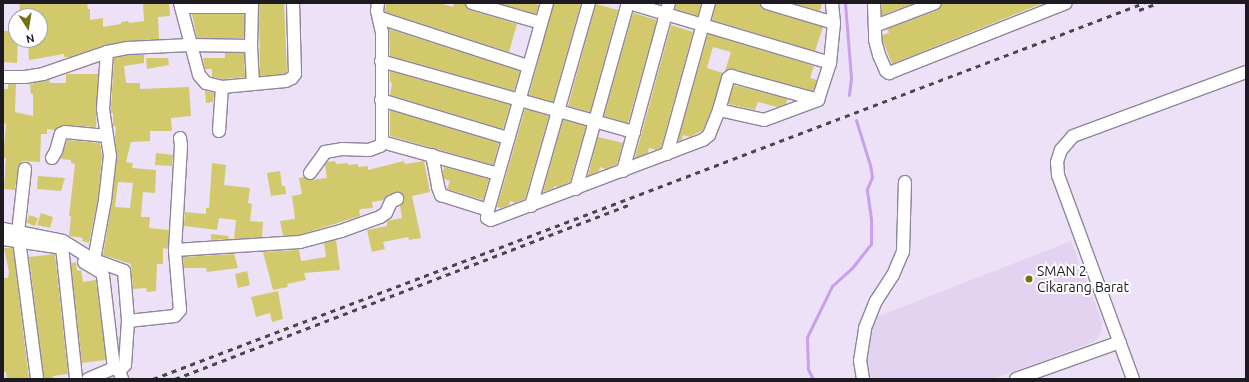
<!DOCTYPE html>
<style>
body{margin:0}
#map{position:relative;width:1249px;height:382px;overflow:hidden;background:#ece1f7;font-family:Ubuntu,sans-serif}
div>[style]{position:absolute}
.built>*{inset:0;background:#e3d3f0}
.stream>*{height:3px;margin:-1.5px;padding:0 1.5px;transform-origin:1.5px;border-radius:1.5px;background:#ca9feb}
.building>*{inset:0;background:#d2c96d}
.roads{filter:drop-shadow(1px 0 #908599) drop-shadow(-1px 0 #908599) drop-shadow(0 1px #908599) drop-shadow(0 -1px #908599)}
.minor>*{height:12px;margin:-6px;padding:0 6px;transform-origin:6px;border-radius:6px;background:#fff}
.rail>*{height:3px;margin-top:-1.5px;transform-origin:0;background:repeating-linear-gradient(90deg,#49444e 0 5px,transparent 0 10px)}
.dots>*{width:11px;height:11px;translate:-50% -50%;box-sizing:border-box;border:2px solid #fff;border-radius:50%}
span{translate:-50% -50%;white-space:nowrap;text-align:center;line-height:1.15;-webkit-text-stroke:4px #fff;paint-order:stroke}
.poi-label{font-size:14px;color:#1e1a22}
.left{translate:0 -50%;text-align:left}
.frame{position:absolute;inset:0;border:4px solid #1e1a22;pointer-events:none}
.north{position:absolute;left:8px;top:8px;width:40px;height:40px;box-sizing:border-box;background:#fff;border:1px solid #a5a3a7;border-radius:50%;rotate:168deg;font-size:11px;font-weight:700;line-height:16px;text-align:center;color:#1e1a22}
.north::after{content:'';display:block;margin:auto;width:14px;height:18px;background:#776e0d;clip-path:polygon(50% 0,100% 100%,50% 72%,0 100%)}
</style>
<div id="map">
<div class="built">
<i style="clip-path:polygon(1071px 241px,1102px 322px,1101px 332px,1094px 342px,993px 379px,868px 379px,867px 355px,872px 323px,876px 317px)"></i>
</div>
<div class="stream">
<i style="left:845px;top:3px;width:75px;rotate:85.4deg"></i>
<i style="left:851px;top:78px;width:17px;rotate:97deg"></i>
<i style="left:813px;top:379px;width:11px;rotate:-117deg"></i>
<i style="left:808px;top:369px;width:32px;rotate:-92deg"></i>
<i style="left:807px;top:337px;width:57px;rotate:-63.9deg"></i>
<i style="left:832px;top:286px;width:27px;rotate:-42deg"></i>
<i style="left:852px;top:268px;width:31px;rotate:-52deg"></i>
<i style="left:871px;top:244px;width:25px;rotate:-90deg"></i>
<i style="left:871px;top:219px;width:30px;rotate:-98deg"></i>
<i style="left:867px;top:189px;width:13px;rotate:-67deg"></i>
<i style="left:872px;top:177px;width:12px;rotate:-99deg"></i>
<i style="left:870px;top:165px;width:47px;rotate:-107.3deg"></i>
</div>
<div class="building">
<i style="clip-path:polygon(20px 3px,87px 3px,88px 9px,90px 9px,90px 20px,103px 18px,103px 27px,121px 24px,121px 22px,128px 21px,129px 23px,144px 21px,143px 3px,169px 3px,170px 16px,158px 17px,159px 39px,127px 41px,105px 45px,70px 57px,64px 57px,64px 54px,29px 60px,28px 40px,40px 40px,40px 16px,19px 16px)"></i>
<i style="clip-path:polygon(259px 3px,284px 3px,287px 72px,284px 74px,260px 76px)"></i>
<i style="clip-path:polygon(386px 3px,440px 3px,453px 7px,454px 3px,465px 3px,466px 8px,470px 10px,517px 24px,509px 52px,385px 12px)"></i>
<i style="clip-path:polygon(499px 3px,532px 3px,539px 5px,536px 14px)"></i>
<i style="clip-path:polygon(554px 3px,581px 3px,553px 102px,529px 95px)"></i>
<i style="clip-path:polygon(676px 3px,701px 3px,698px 16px,675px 9px)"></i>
<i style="clip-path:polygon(716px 3px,760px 3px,761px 8px,765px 10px,823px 27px,815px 51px,712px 20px)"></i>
<i style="clip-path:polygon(793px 3px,822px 3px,820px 11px)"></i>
<i style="clip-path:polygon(882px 3px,914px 3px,882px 15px)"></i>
<i style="clip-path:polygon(942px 3px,1043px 3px,892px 64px,882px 39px,882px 35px,889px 33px,887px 29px,938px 10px)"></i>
<i style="clip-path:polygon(596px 4px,618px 10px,590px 112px,568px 106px)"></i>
<i style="clip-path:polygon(633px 13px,657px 20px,628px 123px,604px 116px)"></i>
<i style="clip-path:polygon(192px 14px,244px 14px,244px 38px,197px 38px)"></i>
<i style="clip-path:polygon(671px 25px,693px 32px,661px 148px,656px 150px,649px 148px,648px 153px,635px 158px)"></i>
<i style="clip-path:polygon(389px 29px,520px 71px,514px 91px,390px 56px)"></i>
<i style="clip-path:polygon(3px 31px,14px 31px,14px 40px,18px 40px,17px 63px,3px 62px)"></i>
<i style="clip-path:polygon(708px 34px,814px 66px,810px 78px,817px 80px,813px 91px,733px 69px,725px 71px,731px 52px,713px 47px,707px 68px,723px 73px,712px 108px,703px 130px,690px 137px,683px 135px,682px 140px,678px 141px)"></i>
<i style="clip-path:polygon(225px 53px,244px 53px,245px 77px,223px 79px,212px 77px,212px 69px,205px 69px,203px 58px,225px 58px)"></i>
<i style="clip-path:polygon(evenodd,128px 55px,144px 55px,144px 63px,124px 66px,126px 83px,140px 83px,140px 89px,189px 87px,191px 116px,171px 118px,172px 131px,150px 131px,150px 141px,131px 142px,126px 162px,133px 163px,132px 168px,156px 170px,155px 193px,143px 192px,141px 217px,150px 217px,149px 228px,169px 230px,168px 249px,163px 248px,163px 264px,157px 264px,156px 291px,147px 292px,146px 288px,133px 289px,131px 264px,103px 255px,112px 201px,117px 157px,115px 136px,116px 127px,113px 126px,113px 113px,111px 113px,111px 109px,114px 58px,128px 55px,118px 182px,133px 183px,130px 208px,115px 207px,118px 182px)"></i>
<i style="clip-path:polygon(146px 58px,168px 58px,169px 65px,147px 69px)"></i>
<i style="clip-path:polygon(390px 71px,510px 105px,503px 129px,390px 95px,392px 83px,390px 82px)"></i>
<i style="clip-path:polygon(66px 74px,98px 74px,96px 127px,66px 125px,55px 130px,47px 129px,47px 134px,41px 134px,40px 162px,22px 161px,18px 168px,15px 190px,4px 189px,6px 158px,3px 158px,6px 124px,3px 123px,3px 89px,8px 89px,8px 84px,16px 84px,15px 112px,33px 116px,33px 94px,31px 94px,30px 84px,49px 80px,50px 83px,66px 83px)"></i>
<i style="clip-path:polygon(734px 85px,788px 99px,786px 104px,777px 107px,758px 102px,755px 110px,728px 104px)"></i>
<i style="clip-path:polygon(205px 91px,214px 93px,213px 102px,206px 103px)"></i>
<i style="clip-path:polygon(525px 109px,549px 116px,525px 199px,515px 203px,510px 201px,509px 205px,501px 208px,497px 207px)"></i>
<i style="clip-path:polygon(390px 110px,499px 143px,493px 165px,390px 136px)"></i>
<i style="clip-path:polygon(563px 120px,586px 126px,570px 182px,558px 187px,554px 186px,554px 188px,543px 192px)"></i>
<i style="clip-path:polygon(598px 137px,623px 143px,617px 164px,606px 169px,600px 167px,599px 171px,588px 176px)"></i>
<i style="clip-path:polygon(67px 140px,100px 143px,102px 156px,98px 199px,89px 243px,82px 241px,83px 238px,69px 236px,71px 216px,69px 216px,75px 164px,71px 163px,71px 160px,61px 159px)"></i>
<i style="clip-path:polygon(156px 153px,173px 155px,172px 166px,155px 165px)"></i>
<i style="clip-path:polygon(335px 161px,336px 164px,348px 163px,348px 165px,358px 164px,358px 167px,368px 166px,368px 170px,404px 161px,405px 164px,424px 161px,430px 192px,412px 196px,421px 238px,409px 240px,408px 237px,383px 242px,385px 249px,372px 252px,367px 230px,387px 226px,387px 221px,402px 218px,400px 206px,404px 199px,401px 193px,397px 192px,388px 195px,384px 200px,372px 202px,373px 208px,361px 209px,359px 210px,360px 216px,299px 235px,283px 236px,280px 221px,295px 219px,292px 196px,302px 194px,299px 178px,304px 177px,310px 180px,327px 178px,325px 165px,327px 162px)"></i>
<i style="clip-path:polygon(212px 163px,226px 165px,224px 185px,250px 188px,248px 203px,252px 204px,250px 221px,263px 222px,262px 237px,234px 239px,236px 220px,219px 218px,217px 230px,184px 226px,185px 212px,206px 214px,206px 208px,209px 208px)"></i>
<i style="clip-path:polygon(444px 167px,489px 179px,483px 200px,447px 189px,450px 181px,444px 179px,443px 172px)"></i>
<i style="clip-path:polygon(280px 171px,282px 186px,285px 186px,286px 194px,271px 196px,267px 173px)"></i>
<i style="clip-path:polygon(38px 176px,65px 178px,61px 191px,37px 189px)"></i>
<i style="clip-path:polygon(41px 213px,53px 217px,50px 228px,37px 225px)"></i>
<i style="clip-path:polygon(29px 215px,38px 218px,35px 226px,27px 223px)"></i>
<i style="clip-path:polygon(211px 234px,228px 236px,229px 239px,211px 240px)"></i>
<i style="clip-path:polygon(336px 240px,340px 270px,304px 273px,306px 280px,287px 284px,288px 287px,273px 290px,263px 252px,299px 250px,301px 261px,326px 257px,324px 243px)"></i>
<i style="clip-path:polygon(4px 248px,13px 248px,29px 379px,7px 379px,6px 372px,4px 372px,3px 278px,8px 278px,9px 272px)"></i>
<i style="clip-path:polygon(55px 254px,68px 374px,53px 376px,53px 379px,44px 379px,29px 257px)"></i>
<i style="clip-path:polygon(234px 254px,238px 268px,207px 272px,206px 268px,184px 268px,183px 257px)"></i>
<i style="clip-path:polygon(76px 262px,77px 271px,81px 270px,83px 282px,96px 280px,106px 360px,82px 363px,71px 263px)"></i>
<i style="clip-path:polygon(247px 271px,250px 285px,238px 288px,235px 274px)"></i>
<i style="clip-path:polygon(278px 291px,283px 319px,272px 322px,270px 313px,256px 317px,251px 297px)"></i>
</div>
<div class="roads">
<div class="minor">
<i style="left:180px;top:3px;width:74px;rotate:75.2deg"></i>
<i style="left:199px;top:75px;width:11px;rotate:49deg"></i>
<i style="left:206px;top:83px;width:16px;rotate:14deg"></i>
<i style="left:222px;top:87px;width:64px;rotate:-5.4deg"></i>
<i style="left:286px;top:81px;width:7px;rotate:-27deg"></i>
<i style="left:292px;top:78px;width:5px;rotate:-53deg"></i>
<i style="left:295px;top:74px;width:71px;rotate:-91.6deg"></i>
<i style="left:252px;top:3px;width:43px;rotate:91.3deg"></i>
<i style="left:251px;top:46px;width:38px;rotate:87deg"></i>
<i style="left:378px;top:3px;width:8px;rotate:97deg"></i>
<i style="left:377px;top:11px;width:22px;rotate:77deg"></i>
<i style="left:382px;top:32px;width:110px;rotate:90deg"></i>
<i style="left:382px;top:142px;width:120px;rotate:15.4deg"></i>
<i style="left:472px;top:3px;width:72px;rotate:16.2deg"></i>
<i style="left:547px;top:3px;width:215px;rotate:105.9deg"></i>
<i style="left:488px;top:210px;width:8px;rotate:97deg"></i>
<i style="left:487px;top:218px;width:4px;rotate:27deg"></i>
<i style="left:491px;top:220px;width:227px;rotate:-20.7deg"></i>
<i style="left:703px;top:140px;width:8px;rotate:-40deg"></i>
<i style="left:709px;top:135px;width:27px;rotate:-68deg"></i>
<i style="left:719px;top:110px;width:46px;rotate:12.5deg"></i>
<i style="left:764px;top:120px;width:58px;rotate:-20.3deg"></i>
<i style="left:818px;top:100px;width:39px;rotate:-72deg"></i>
<i style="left:830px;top:63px;width:40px;rotate:-84.3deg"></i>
<i style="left:834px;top:23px;width:20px;rotate:-96deg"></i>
<i style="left:629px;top:3px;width:210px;rotate:16.6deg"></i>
<i style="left:767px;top:3px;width:70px;rotate:16.6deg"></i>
<i style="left:874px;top:3px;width:37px;rotate:88deg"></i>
<i style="left:875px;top:40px;width:16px;rotate:75deg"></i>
<i style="left:879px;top:55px;width:17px;rotate:66deg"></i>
<i style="left:886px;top:71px;width:4px;rotate:34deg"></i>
<i style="left:889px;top:73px;width:190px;rotate:-21.6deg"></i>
<i style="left:181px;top:7px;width:71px"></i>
<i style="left:380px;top:18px;width:156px;rotate:18deg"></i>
<i style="left:875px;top:26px;width:64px;rotate:-21deg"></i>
<i style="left:381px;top:61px;width:263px;rotate:15.7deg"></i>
<i style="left:3px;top:77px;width:22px"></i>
<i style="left:25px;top:77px;width:18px;rotate:-9deg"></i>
<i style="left:43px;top:74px;width:68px;rotate:-19deg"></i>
<i style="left:107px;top:52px;width:20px;rotate:-11deg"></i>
<i style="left:127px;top:48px;width:63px;rotate:-2.7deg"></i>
<i style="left:190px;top:45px;width:61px;rotate:0.9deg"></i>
<i style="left:381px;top:100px;width:133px;rotate:16.7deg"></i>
<i style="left:719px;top:110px;width:33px;rotate:-74deg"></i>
<i style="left:728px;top:78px;width:4px;rotate:-34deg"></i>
<i style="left:731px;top:76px;width:90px;rotate:15.4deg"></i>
<i style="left:219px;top:131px;width:44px;rotate:-86.1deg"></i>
<i style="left:667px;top:154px;width:157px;rotate:-74.5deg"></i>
<i style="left:432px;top:155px;width:33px;rotate:79deg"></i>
<i style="left:438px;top:187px;width:9px;rotate:69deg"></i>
<i style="left:441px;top:195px;width:49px;rotate:17.7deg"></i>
<i style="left:52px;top:158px;width:8px;rotate:-60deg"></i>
<i style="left:56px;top:151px;width:18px;rotate:-74deg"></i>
<i style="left:61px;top:134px;width:4px;rotate:-27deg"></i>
<i style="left:65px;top:132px;width:42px;rotate:5.4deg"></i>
<i style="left:25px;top:169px;width:63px;rotate:96.3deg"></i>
<i style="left:18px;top:232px;width:148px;rotate:82.6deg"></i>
<i style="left:623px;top:171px;width:174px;rotate:-74.7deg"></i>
<i style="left:310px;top:173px;width:26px;rotate:-54deg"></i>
<i style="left:325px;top:152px;width:17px;rotate:-10deg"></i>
<i style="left:342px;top:149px;width:27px;rotate:2deg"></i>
<i style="left:369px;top:150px;width:12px;rotate:-20deg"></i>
<i style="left:380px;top:146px;width:4px;rotate:-63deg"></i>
<i style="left:576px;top:189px;width:193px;rotate:-74.4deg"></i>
<i style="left:531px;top:206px;width:211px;rotate:-74.1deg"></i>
<i style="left:3px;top:229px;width:61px;rotate:11.3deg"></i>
<i style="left:63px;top:241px;width:36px;rotate:32deg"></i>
<i style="left:94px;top:260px;width:32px;rotate:20deg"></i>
<i style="left:124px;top:271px;width:50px;rotate:85.4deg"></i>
<i style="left:128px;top:321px;width:44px;rotate:93.9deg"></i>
<i style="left:125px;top:365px;width:8px;rotate:135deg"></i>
<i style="left:119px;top:371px;width:9px;rotate:69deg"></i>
<i style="left:3px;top:239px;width:54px;rotate:8.6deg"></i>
<i style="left:62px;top:247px;width:133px;rotate:83.9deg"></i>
<i style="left:175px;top:250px;width:125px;rotate:-3.7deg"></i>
<i style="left:300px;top:242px;width:42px;rotate:-15deg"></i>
<i style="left:341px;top:231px;width:41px;rotate:-19.7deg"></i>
<i style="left:380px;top:217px;width:7px;rotate:-34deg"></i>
<i style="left:386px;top:213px;width:12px;rotate:-66deg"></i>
<i style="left:391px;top:202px;width:7px;rotate:-27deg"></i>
<i style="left:94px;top:260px;width:61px;rotate:-79.6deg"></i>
<i style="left:105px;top:200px;width:44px;rotate:-83.5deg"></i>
<i style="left:110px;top:156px;width:48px;rotate:-98.5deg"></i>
<i style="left:103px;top:109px;width:57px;rotate:-86deg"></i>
<i style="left:84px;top:262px;width:21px;rotate:31deg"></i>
<i style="left:102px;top:273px;width:3px;rotate:72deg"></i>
<i style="left:103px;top:276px;width:93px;rotate:83.2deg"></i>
<i style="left:114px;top:368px;width:28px;rotate:157deg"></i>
<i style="left:128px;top:321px;width:47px;rotate:-6.1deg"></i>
<i style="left:175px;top:316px;width:8px;rotate:-50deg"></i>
<i style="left:180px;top:310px;width:60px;rotate:-94.8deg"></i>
<i style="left:175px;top:250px;width:105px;rotate:-86.7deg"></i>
<i style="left:181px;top:145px;width:7px;rotate:-98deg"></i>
<i style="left:863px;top:379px;width:18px;rotate:-99deg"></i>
<i style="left:860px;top:361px;width:33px;rotate:-81deg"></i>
<i style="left:865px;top:328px;width:29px;rotate:-68deg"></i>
<i style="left:876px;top:301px;width:31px;rotate:-57deg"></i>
<i style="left:893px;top:275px;width:25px;rotate:-67deg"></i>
<i style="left:903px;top:252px;width:70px;rotate:-88.4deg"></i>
<i style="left:1016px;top:379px;width:110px;rotate:-19.6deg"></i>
<i style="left:1133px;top:379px;width:217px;rotate:-110.2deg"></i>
<i style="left:1058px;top:175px;width:13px;rotate:-94deg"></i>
<i style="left:1057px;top:162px;width:13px;rotate:-72deg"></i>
<i style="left:1061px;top:150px;width:18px;rotate:-49deg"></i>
<i style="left:1073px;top:136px;width:184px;rotate:-20.3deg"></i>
</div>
</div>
<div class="rail">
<i style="left:1139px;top:10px;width:20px;rotate:-20deg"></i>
<i style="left:153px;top:379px;width:1060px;rotate:-20.78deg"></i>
<i style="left:175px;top:379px;width:486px;rotate:-21deg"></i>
</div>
<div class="dots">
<i style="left:1029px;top:279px;background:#776e0d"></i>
</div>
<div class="poi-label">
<span class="left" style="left:1037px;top:279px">SMAN 2<br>Cikarang Barat</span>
</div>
<div class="frame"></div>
<div class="north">N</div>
</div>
